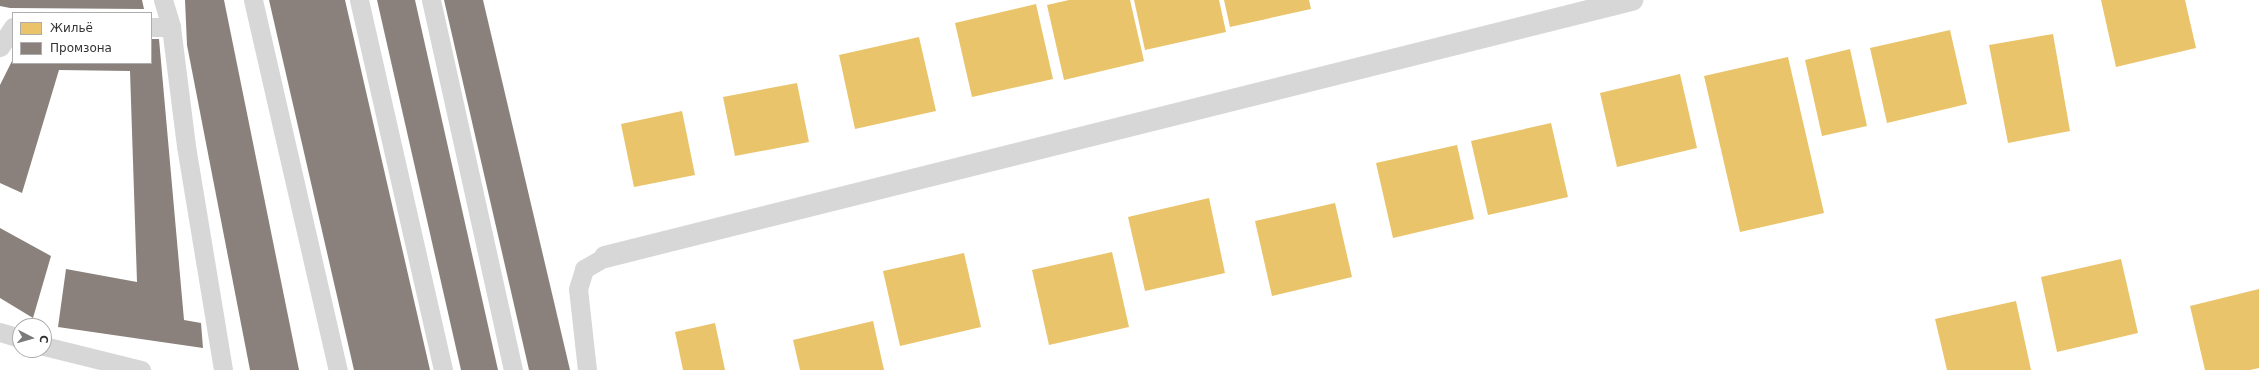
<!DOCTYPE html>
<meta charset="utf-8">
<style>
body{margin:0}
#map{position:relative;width:2259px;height:370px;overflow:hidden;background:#fff;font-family:"DejaVu Sans",sans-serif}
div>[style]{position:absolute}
.homes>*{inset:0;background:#e9c46a}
.industry>*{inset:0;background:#8a817c}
.service>*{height:19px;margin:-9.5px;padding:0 9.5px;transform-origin:9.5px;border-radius:9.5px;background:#d7d7d7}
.minor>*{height:22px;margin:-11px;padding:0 11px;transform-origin:11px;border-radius:11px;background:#d7d7d7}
span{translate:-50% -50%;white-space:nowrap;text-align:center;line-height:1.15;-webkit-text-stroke:4px #fff;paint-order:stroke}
.legend{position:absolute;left:12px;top:12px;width:140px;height:52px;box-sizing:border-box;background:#fff;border:1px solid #adadad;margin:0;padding:5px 7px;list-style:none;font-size:12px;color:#333}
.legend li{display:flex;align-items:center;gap:8px;height:20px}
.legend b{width:20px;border:1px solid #adadad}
.north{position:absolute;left:12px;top:318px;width:40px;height:40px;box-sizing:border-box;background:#fff;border:1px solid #adadad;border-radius:50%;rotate:96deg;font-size:11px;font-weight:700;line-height:16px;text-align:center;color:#333}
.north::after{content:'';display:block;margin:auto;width:14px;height:18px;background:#7a7a7a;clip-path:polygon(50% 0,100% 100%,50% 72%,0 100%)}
</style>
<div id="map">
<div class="homes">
<i style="clip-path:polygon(1069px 0,1130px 0,1144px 61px,1064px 80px,1047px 5px)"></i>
<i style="clip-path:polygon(1134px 0,1219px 0,1226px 32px,1145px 50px)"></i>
<i style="clip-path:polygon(1224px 0,1309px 0,1311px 9px,1230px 27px)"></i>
<i style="clip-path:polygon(2101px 0,2185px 0,2196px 48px,2116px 67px)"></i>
<i style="clip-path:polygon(1036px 4px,1053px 79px,972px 97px,955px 23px)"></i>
<i style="clip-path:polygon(1950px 30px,1967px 104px,1887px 123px,1870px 48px)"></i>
<i style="clip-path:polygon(2053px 34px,2070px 131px,2008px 143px,1989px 45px)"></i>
<i style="clip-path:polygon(919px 37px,936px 111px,855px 129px,839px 55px)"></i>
<i style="clip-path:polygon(1850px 49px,1867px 126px,1822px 136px,1805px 60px)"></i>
<i style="clip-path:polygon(1788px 57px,1824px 213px,1740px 232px,1704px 76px)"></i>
<i style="clip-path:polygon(1680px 74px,1697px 148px,1617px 167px,1600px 93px)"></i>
<i style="clip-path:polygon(797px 83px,809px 142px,735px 156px,723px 97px)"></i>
<i style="clip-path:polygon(682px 111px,695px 175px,634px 187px,621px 124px)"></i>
<i style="clip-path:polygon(1551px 123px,1568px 197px,1488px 215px,1471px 141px)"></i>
<i style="clip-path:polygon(1457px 145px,1474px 219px,1393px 238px,1376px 163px)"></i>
<i style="clip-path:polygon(1209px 198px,1225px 273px,1145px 291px,1128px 217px)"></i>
<i style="clip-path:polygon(1335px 203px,1352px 277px,1272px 296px,1255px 221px)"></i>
<i style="clip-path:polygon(1112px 252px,1129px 327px,1049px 345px,1032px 270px)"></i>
<i style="clip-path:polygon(964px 253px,981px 327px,900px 346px,883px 271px)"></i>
<i style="clip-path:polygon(2121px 259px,2138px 333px,2057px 352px,2041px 277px)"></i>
<i style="clip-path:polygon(2259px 289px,2259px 368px,2250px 370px,2205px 370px,2190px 306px)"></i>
<i style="clip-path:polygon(2016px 301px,2031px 370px,1947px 370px,1935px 319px)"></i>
<i style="clip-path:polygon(873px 321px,884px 370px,800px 370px,793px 340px)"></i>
<i style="clip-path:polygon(715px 323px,725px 370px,683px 370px,675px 332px)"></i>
</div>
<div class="industry">
<i style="clip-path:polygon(0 0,142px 0,144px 9px,10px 8px,0 6px)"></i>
<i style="clip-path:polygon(185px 0,224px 0,299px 370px,250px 370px,187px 45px)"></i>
<i style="clip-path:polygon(269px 0,345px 0,430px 370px,354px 370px)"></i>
<i style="clip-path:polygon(377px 0,415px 0,498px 370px,461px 370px)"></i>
<i style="clip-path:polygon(444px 0,483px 0,570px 370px,529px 370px)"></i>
<i style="clip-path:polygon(151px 39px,159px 39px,184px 320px,201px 323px,203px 348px,58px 327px,66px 269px,137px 282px,130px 71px,59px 70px,22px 193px,0 183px,0 85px,13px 59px,13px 63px,151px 63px)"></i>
<i style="clip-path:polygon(0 228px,51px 256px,33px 318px,0 298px)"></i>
</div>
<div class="service">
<i style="left:163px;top:0;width:28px;rotate:73deg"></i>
<i style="left:171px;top:27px;width:120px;rotate:82.8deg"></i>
<i style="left:186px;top:146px;width:227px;rotate:80.6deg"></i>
<i style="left:253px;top:0;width:380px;rotate:77.1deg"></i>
<i style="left:359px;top:0;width:379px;rotate:77.2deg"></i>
<i style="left:431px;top:0;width:379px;rotate:77.5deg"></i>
<i style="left:151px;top:27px;width:20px"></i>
<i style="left:0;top:47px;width:24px;rotate:-57deg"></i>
<i style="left:0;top:332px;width:21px;rotate:17deg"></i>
<i style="left:44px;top:346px;width:100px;rotate:13.9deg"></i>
<i style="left:587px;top:370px;width:81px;rotate:-96.3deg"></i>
<i style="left:578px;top:289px;width:21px;rotate:-73deg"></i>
<i style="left:584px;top:269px;width:24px;rotate:-30deg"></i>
</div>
<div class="minor">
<i style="left:605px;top:257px;width:1059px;rotate:-14.05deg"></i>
</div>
<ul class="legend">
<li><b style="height:11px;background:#e9c46a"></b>Жильё</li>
<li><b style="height:11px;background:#8a817c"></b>Промзона</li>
</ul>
<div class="north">С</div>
</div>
